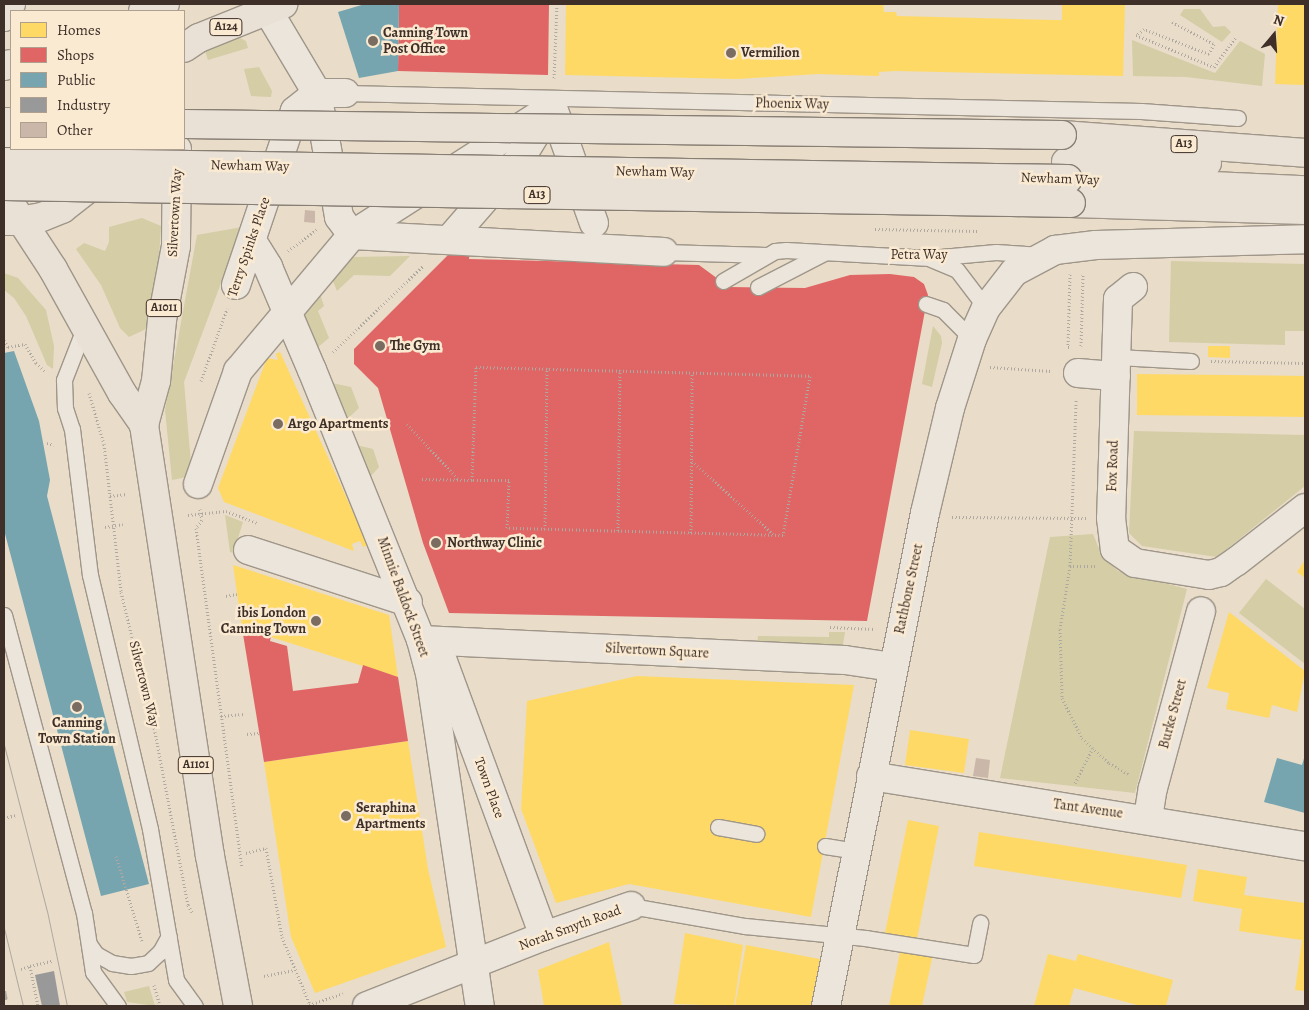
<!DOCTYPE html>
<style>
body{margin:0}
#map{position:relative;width:1309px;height:1010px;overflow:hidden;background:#e9dcc8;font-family:Alegreya,serif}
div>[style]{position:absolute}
.green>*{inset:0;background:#d4cda6}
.homes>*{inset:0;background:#ffd966}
.shops>*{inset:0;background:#e06666}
.public>*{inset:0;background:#76a5af}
.industry>*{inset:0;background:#999}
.building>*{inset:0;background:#cbb7a9}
.path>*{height:3px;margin-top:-1.5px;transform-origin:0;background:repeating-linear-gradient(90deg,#aea8a0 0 1px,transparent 0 3.5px)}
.roads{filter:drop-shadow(1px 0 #9f9689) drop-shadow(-1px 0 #9f9689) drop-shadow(0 1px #9f9689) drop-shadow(0 -1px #9f9689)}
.lane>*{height:15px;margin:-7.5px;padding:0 7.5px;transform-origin:7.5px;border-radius:7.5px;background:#ece5dc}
.street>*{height:28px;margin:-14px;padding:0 14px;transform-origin:14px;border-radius:14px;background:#ece5dc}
.secondary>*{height:28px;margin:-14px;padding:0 14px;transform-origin:14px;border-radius:14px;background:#ece5dc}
.primary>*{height:28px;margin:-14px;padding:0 14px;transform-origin:14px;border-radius:14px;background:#e9e1d6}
.highway>*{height:28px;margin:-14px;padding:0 14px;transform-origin:14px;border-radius:14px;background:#e9e1d6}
.tram>*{height:1px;margin:-0.5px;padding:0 0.5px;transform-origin:0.5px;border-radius:0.5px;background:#aea8a0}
.rail>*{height:4px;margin-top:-2px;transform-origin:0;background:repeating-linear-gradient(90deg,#aea8a0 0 9px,transparent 0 18px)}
.bridges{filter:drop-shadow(1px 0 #877e74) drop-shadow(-1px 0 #877e74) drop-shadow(0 1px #877e74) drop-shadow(0 -1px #877e74)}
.highway-bridge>*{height:28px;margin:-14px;padding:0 14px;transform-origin:14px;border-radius:14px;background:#e9e1d6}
.dots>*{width:14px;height:14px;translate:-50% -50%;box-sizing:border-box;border:2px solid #faead2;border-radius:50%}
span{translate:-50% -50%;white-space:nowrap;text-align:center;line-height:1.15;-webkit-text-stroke:5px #faead2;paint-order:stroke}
.shield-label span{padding:1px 4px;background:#faead2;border:1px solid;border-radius:4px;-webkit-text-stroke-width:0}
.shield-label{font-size:12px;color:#3e2f28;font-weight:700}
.poi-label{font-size:14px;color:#3e2f28;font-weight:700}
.left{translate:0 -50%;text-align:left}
.right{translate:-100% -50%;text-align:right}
.street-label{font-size:14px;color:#3e2f28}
.frame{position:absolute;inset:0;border:5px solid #3e2f28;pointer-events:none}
.legend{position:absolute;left:10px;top:10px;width:175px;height:140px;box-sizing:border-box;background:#faead2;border:1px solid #af9f8e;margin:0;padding:6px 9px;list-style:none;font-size:15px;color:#3e2f28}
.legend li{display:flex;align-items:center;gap:10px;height:25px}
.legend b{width:25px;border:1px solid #af9f8e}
.north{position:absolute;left:1249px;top:10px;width:50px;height:50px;-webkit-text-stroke:4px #faead2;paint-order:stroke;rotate:18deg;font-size:14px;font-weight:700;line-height:20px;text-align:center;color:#3e2f28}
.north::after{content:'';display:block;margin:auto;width:18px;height:22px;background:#3e2f28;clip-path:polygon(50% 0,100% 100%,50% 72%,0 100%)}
</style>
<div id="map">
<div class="green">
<i style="clip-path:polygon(1184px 9px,1200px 9px,1213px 27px,1225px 26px,1231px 32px,1222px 42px,1180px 15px)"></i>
<i style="clip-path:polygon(238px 37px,246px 41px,248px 48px,208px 60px,205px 51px,228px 38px)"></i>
<i style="clip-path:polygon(1132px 40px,1215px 73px,1240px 41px,1265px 54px,1262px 86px,1186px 77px,1133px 76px)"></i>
<i style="clip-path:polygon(259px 67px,272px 91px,271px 97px,251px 96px,244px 69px)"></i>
<i style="clip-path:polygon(142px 218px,161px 226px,159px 258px,146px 329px,129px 337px,120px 328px,101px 285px,76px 249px,84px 243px,105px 251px,109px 242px,109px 227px)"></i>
<i style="clip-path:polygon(242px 227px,184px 382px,192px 476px,172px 480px,165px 410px,197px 235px)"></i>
<i style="clip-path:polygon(410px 256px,390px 276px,354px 275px,337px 291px,331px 276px,353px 257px)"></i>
<i style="clip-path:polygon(1171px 261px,1305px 264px,1305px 331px,1285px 331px,1285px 345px,1169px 342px)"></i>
<i style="clip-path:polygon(4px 273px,18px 278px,46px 310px,54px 346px,53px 369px,47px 365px,26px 316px,14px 298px,4px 290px)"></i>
<i style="clip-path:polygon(319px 291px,324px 306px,318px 311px,329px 338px,312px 352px,293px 311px)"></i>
<i style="clip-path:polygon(933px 326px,941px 336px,942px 343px,932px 387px,922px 384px)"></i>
<i style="clip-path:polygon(327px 382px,351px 387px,359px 408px,344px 422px)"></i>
<i style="clip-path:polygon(1134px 431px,1305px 435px,1305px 486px,1217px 557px,1142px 546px,1129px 533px)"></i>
<i style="clip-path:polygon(356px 445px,373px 449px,379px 467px,370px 477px)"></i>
<i style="clip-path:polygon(225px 515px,243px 522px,237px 541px,240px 555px,230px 552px)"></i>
<i style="clip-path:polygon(1093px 534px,1102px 556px,1118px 571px,1187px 589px,1135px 793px,1000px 778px,1050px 537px)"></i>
<i style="clip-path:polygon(1266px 579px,1305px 609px,1305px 664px,1239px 613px)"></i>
<i style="clip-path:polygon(829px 632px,845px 632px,842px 650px,757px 647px,758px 636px,829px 637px)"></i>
<i style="clip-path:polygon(149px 986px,155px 1006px,127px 1002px,124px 992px)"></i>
</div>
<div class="homes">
<i style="clip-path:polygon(566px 4px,883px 4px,884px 12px,896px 12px,897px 16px,1053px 20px,1062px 20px,1062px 4px,1125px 4px,1123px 76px,896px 71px,879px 72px,879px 76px,818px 74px,737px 79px,565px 75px)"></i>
<i style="clip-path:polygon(1278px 4px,1305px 4px,1305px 85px,1275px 84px)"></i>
<i style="clip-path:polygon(1208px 346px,1230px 346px,1230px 358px,1208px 357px)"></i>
<i style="clip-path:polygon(280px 352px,368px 545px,363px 547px,360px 541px,352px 544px,354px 551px,224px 502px,218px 488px,267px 358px,278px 360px,276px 354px)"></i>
<i style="clip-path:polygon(1137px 374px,1305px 376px,1305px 417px,1137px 415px)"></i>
<i style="clip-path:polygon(1305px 560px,1305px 578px,1297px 572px)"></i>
<i style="clip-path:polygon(233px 565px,389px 615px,398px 677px,242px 628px)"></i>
<i style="clip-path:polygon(1229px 612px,1305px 671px,1297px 712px,1272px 705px,1269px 718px,1226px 709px,1229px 693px,1207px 688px)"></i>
<i style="clip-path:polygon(637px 676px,854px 685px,811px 917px,629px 884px,556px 903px,521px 809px,527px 701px)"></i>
<i style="clip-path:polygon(910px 730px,969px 739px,964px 773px,905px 765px)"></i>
<i style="clip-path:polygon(408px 741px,428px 869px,446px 947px,315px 993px,291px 937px,264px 762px)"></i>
<i style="clip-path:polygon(908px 820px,939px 826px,917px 939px,885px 933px)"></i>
<i style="clip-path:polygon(979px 832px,1187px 865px,1181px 898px,974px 866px)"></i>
<i style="clip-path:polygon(1198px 869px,1247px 877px,1244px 895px,1305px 903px,1305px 991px,1295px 990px,1302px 940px,1239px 931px,1242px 909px,1193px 901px)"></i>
<i style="clip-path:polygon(685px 933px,743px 945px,734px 1006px,674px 1004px)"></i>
<i style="clip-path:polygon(609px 942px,622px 1006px,544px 1006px,538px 970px)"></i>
<i style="clip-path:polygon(746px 945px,835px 962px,826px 1006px,735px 1006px)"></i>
<i style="clip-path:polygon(901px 947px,933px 954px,922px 1006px,889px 1006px)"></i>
<i style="clip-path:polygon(1048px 954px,1076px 961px,1078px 954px,1173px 980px,1166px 1006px,1141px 1006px,1074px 988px,1069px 1006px,1034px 1006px)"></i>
</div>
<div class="shops">
<i style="clip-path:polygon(399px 4px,549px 4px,548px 75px,398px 71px)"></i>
<i style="clip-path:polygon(453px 250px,470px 252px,469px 259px,699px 265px,729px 287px,805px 288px,850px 275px,890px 274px,914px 277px,924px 284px,928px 295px,924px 316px,867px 621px,449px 613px,423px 543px,378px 388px,354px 364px,354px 349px)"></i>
<i style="clip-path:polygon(242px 628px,271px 636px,270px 641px,287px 646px,293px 691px,358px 683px,363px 665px,398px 677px,408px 741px,264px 762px)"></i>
</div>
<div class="public">
<i style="clip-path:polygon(365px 4px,399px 4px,398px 71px,359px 78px,338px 12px)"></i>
<i style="clip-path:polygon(14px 351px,39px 421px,50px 480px,47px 496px,149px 884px,101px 896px,4px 530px,4px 353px)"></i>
<i style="clip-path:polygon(1305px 755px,1305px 813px,1264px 802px,1277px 758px,1302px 765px)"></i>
</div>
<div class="industry">
<i style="clip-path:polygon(54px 971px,60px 1006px,42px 1006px,35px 975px)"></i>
</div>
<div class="building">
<i style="clip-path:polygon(305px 210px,315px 211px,315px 223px,304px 222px)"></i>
<i style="clip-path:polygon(976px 758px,990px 760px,988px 778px,973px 776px)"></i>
</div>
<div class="path">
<i style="left:1172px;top:22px;width:47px;rotate:27.6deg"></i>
<i style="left:1214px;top:44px;width:11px;rotate:117deg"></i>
<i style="left:1209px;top:54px;width:70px;rotate:-159deg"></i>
<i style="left:1144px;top:29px;width:10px;rotate:143deg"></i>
<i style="left:1136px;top:35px;width:84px;rotate:22.3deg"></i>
<i style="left:1214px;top:67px;width:37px;rotate:-54deg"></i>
<i style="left:554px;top:78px;width:74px;rotate:-87.7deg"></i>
<i style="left:875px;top:229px;width:103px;rotate:1.1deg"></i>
<i style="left:288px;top:251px;width:36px;rotate:-37deg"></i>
<i style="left:1070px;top:274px;width:73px;rotate:91.6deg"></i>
<i style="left:1068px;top:347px;width:3px"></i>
<i style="left:4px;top:340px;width:8px;rotate:60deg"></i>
<i style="left:8px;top:347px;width:17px;rotate:-10deg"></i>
<i style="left:25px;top:344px;width:22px;rotate:60deg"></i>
<i style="left:36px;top:363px;width:12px;rotate:42deg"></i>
<i style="left:1081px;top:346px;width:73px;rotate:-88.4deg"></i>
<i style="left:333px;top:352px;width:124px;rotate:-43.7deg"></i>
<i style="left:1211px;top:361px;width:94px;rotate:1.2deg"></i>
<i style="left:476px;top:367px;width:334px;rotate:1.5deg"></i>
<i style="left:810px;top:376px;width:161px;rotate:99.6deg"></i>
<i style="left:783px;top:535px;width:276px;rotate:-178.5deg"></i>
<i style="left:507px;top:528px;width:48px;rotate:-87.6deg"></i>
<i style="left:509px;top:480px;width:37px;rotate:180deg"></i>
<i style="left:472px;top:480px;width:113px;rotate:-88deg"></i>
<i style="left:990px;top:367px;width:61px;rotate:3.8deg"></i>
<i style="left:201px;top:381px;width:77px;rotate:-70.1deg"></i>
<i style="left:89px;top:393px;width:53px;rotate:73.6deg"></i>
<i style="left:104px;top:444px;width:149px;rotate:83.4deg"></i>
<i style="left:121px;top:592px;width:144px;rotate:76.3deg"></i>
<i style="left:155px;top:732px;width:176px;rotate:79.2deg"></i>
<i style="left:188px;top:905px;width:8px;rotate:60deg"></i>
<i style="left:407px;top:424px;width:76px;rotate:47.1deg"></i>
<i style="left:47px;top:443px;width:7px;rotate:16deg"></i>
<i style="left:692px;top:461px;width:109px;rotate:42deg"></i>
<i style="left:422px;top:479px;width:50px;rotate:1.1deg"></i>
<i style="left:110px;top:496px;width:17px;rotate:-7deg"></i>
<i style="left:200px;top:509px;width:11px;rotate:80deg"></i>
<i style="left:202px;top:520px;width:10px;rotate:127deg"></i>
<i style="left:196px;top:528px;width:342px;rotate:82.3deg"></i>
<i style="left:188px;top:515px;width:38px;rotate:-6deg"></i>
<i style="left:226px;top:511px;width:34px;rotate:21deg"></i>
<i style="left:952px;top:517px;width:134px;rotate:0.4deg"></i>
<i style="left:105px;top:527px;width:18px;rotate:-9deg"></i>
<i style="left:545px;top:529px;width:161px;rotate:-89.3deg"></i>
<i style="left:618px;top:531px;width:161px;rotate:-89.3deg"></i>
<i style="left:691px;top:533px;width:160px;rotate:-89.6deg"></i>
<i style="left:1070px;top:566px;width:166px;rotate:-87.9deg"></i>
<i style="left:1095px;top:566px;width:25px;rotate:180deg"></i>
<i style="left:1070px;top:566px;width:64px;rotate:99deg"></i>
<i style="left:1060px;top:629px;width:69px;rotate:88.3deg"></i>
<i style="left:1062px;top:698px;width:45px;rotate:63.4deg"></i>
<i style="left:1082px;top:738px;width:37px;rotate:43deg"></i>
<i style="left:1109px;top:763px;width:24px;rotate:30deg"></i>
<i style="left:226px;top:596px;width:11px;rotate:-10deg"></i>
<i style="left:830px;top:627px;width:44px;rotate:2.6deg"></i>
<i style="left:221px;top:716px;width:23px;rotate:-5deg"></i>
<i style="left:247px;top:734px;width:12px;rotate:-5deg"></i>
<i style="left:1075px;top:783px;width:39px;rotate:-63deg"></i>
<i style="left:4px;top:818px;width:13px;rotate:-13deg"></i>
<i style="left:246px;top:853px;width:21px;rotate:-14deg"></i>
<i style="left:266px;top:848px;width:90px;rotate:79.8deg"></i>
<i style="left:282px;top:937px;width:74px;rotate:67.6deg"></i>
<i style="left:116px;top:856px;width:89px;rotate:73deg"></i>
<i style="left:30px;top:966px;width:23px;rotate:-13deg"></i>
<i style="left:21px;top:969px;width:9px;rotate:-18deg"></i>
<i style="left:30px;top:966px;width:41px;rotate:78.7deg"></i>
<i style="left:264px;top:976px;width:31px;rotate:-11deg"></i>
<i style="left:154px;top:985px;width:22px;rotate:74deg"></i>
<i style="left:306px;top:1006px;width:39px;rotate:-19deg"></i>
</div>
<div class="roads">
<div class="lane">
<i style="left:345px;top:93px;width:796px;rotate:1.3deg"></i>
<i style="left:1141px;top:111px;width:97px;rotate:4.1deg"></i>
<i style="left:664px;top:252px;width:102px;rotate:1.7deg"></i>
<i style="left:931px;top:259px;width:28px;rotate:23deg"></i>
<i style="left:957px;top:270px;width:48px;rotate:52.7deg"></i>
<i style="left:723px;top:281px;width:60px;rotate:-30deg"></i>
<i style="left:775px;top:251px;width:11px;rotate:-5deg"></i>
<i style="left:786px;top:250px;width:144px;rotate:3.2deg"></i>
<i style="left:930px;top:258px;width:66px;rotate:-5.2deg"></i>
<i style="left:996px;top:252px;width:45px;rotate:3.8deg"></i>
<i style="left:758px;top:287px;width:74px;rotate:-27.3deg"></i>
<i style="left:926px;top:304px;width:18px;rotate:19deg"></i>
<i style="left:943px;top:310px;width:41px;rotate:45deg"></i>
<i style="left:85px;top:326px;width:58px;rotate:111.3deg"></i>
<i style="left:64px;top:380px;width:28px;rotate:88deg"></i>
<i style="left:65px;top:408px;width:22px;rotate:72deg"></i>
<i style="left:72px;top:429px;width:147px;rotate:83deg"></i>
<i style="left:90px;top:575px;width:261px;rotate:76.7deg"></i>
<i style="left:150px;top:829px;width:153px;rotate:80.2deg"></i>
<i style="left:176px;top:980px;width:32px;rotate:54deg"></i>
<i style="left:1117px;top:357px;width:74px;rotate:3.1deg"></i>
<i style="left:4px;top:615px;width:309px;rotate:75deg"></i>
<i style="left:84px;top:913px;width:60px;rotate:81.3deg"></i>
<i style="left:93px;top:972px;width:42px;rotate:53.7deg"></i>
<i style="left:718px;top:827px;width:39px;rotate:10deg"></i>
<i style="left:825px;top:846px;width:31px;rotate:9deg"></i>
<i style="left:631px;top:906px;width:116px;rotate:10deg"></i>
<i style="left:745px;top:926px;width:121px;rotate:5.7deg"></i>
<i style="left:865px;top:938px;width:110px;rotate:8.9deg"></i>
<i style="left:974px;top:955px;width:33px;rotate:-79deg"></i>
<i style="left:89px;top:944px;width:12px;rotate:55deg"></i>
<i style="left:96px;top:954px;width:18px;rotate:29deg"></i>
<i style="left:112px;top:963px;width:19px;rotate:9deg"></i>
<i style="left:131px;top:966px;width:17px;rotate:-10deg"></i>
<i style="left:148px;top:963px;width:16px;rotate:-43deg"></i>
<i style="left:160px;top:952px;width:18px;rotate:-61deg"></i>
</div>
<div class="street">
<i style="left:274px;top:21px;width:84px;rotate:59.2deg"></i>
<i style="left:317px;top:93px;width:126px;rotate:79.9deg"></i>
<i style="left:339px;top:217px;width:22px;rotate:54deg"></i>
<i style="left:352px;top:235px;width:237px;rotate:-32.6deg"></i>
<i style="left:317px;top:93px;width:28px"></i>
<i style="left:553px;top:108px;width:122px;rotate:70.4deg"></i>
<i style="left:449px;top:240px;width:111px;rotate:-49deg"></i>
<i style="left:522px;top:156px;width:52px;rotate:-58.5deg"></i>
<i style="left:252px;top:241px;width:31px;rotate:58deg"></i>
<i style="left:268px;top:267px;width:112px;rotate:66.9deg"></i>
<i style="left:312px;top:370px;width:291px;rotate:68deg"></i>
<i style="left:421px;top:640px;width:34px;rotate:75deg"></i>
<i style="left:430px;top:673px;width:337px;rotate:81.5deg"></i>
<i style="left:236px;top:285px;width:184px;rotate:-71.3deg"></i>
<i style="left:295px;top:111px;width:28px;rotate:-39deg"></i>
<i style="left:1133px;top:287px;width:19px;rotate:141deg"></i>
<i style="left:1118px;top:299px;width:219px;rotate:91.8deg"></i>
<i style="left:1111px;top:518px;width:31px;rotate:83deg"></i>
<i style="left:1115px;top:549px;width:24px;rotate:35deg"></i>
<i style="left:1135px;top:563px;width:75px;rotate:9.2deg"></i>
<i style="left:1209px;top:575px;width:12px;rotate:-14deg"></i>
<i style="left:1221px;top:572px;width:19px;rotate:-35deg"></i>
<i style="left:1237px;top:561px;width:86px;rotate:-37.9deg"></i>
<i style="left:1078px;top:373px;width:38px;rotate:5deg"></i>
<i style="left:198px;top:484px;width:120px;rotate:-70.5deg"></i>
<i style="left:238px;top:371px;width:177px;rotate:-50deg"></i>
<i style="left:352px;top:235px;width:312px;rotate:3.1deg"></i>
<i style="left:248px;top:550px;width:168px;rotate:18deg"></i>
<i style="left:421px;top:640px;width:424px;rotate:2.7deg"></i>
<i style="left:845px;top:660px;width:49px;rotate:8.3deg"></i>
<i style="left:438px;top:648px;width:307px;rotate:69.8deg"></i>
<i style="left:871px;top:776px;width:440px;rotate:9.2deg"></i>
<i style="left:1148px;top:818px;width:30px;rotate:-81deg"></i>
<i style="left:1153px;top:788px;width:183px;rotate:-74.8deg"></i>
<i style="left:367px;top:1006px;width:190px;rotate:-21.6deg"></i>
<i style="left:544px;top:936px;width:92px;rotate:-19deg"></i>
</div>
<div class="secondary">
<i style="left:826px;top:1006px;width:503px;rotate:-78.65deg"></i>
<i style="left:925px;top:513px;width:108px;rotate:-76.6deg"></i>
<i style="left:950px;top:408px;width:72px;rotate:-72.3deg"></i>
<i style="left:972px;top:339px;width:34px;rotate:-66deg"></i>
<i style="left:986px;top:308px;width:46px;rotate:-52.1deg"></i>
<i style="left:1014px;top:272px;width:47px;rotate:-28.2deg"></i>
<i style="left:1055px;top:250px;width:41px;rotate:-7deg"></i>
<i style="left:1096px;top:245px;width:209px;rotate:-1.6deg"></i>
</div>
<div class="primary">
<i style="left:143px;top:11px;width:23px;rotate:-18deg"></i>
<i style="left:4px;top:17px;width:15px;rotate:-62deg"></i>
<i style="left:184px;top:48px;width:18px;rotate:-34deg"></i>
<i style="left:199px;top:38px;width:91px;rotate:-22deg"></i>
<i style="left:4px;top:66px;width:7px;rotate:-16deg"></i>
<i style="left:177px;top:149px;width:97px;rotate:90.6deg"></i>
<i style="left:176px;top:246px;width:75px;rotate:100.7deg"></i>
<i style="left:162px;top:320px;width:61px;rotate:95.6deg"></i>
<i style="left:156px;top:381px;width:46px;rotate:105.3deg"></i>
<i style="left:144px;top:425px;width:436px;rotate:81.3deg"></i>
<i style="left:210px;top:856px;width:153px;rotate:79.4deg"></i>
<i style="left:4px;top:194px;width:90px;rotate:56.8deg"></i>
<i style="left:53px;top:269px;width:142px;rotate:60.9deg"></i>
<i style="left:122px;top:393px;width:39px;rotate:55deg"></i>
<i style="left:19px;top:221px;width:23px;rotate:-10deg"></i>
<i style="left:42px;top:217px;width:22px;rotate:-22deg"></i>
<i style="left:62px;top:209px;width:39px;rotate:-38deg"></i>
<i style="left:93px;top:185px;width:47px;rotate:-50.2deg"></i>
</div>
<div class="highway">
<i style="left:4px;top:122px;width:7px"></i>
<i style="left:1062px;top:135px;width:244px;rotate:4.2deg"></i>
<i style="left:4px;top:144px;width:7px"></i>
<i style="left:1066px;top:162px;width:141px;rotate:0.4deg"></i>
<i style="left:1082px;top:180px;width:223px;rotate:2.6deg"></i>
<i style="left:1071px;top:203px;width:234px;rotate:1.7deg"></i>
<i style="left:4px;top:221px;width:15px"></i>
</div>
</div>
<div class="tram">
<i style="left:4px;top:745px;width:171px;rotate:75.5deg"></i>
<i style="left:47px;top:911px;width:97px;rotate:78.1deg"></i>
<i style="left:4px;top:928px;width:80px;rotate:76.3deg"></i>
</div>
<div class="rail">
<i style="left:4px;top:991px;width:15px;rotate:79deg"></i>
</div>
<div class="bridges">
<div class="highway-bridge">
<i style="left:184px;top:124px;width:878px;rotate:0.72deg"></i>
<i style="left:4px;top:162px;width:1064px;rotate:0.92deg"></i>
<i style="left:4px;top:186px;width:1067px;rotate:0.91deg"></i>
</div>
</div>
<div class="dots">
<i style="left:373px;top:41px;background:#7a6c60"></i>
<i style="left:731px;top:53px;background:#7a6c60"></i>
<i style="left:380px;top:346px;background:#7a6c60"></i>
<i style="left:278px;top:424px;background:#7a6c60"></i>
<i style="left:436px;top:543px;background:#7a6c60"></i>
<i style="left:316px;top:621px;background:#7a6c60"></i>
<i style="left:77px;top:707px;background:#7a6c60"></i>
<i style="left:346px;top:816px;background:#7a6c60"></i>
</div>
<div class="shield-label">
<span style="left:226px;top:27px">A124</span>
<span style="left:1184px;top:144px">A13</span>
<span style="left:537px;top:195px">A13</span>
<span style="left:164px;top:308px">A1011</span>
<span style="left:196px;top:765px">A1101</span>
</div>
<div class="poi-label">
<span class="left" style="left:383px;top:41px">Canning Town<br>Post Office</span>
<span class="left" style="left:741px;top:53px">Vermilion</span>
<span class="left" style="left:390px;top:346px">The Gym</span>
<span class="left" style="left:288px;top:424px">Argo Apartments</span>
<span class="left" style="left:447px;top:543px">Northway Clinic</span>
<span class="right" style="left:306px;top:621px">ibis London<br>Canning Town</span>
<span style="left:77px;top:731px">Canning<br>Town Station</span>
<span class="left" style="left:356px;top:816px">Seraphina<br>Apartments</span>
</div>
<div class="street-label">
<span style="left:792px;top:104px;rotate:1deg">Phoenix Way</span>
<span style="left:250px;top:166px;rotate:1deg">Newham Way</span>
<span style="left:655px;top:172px;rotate:1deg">Newham Way</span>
<span style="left:1060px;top:179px;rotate:2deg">Newham Way</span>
<span style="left:175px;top:213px;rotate:-87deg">Silvertown Way</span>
<span style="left:249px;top:247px;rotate:-71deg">Terry Spinks Place</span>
<span style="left:919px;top:255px">Petra Way</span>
<span style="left:1113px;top:466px;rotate:-88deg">Fox Road</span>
<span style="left:909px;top:589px;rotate:-78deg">Rathbone Street</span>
<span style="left:403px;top:597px;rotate:70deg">Minnie Baldock Street</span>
<span style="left:657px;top:651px;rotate:3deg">Silvertown Square</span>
<span style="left:144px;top:684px;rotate:76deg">Silvertown Way</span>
<span style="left:1173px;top:714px;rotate:-75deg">Burke Street</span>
<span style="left:489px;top:788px;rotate:70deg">Town Place</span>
<span style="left:1088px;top:809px;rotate:8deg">Tant Avenue</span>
<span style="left:570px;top:928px;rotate:-20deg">Norah Smyth Road</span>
</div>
<div class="frame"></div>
<ul class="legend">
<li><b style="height:14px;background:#ffd966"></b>Homes</li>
<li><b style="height:14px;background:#e06666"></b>Shops</li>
<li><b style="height:14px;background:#76a5af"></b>Public</li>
<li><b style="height:14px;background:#999"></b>Industry</li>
<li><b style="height:14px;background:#cbb7a9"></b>Other</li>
</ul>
<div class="north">N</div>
</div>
